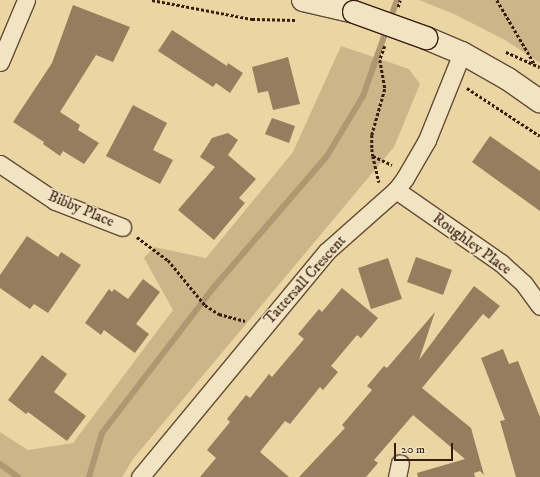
<!DOCTYPE html>
<style>
body{margin:0}
#map{position:relative;width:540px;height:477px;overflow:hidden;background:#e9d6a3;font-family:"IM FELL DW Pica",serif}
div>[style]{position:absolute}
.green>*{inset:0;background:#cbb68a}
.stream>*{height:6px;margin:-3px;padding:0 3px;transform-origin:3px;border-radius:3px;background:#ae9771}
.building>*{inset:0;background:#957d5d}
.path>*{height:2.5px;margin-top:-1.25px;transform-origin:0;background:repeating-linear-gradient(90deg,#3a1c11 0 3px,transparent 0 5px)}
.roads{filter:drop-shadow(1px 0 #664a36) drop-shadow(-1px 0 #664a36) drop-shadow(0 1px #664a36) drop-shadow(0 -1px #664a36)}
.street>*{height:17px;margin:-8.5px;padding:0 8.5px;transform-origin:8.5px;border-radius:8.5px;background:#f1e4c3}
.secondary>*{height:22px;margin:-11px;padding:0 11px;transform-origin:11px;border-radius:11px;background:#f1e4c3}
.bridges{filter:drop-shadow(1px 0 #3a1c11) drop-shadow(-1px 0 #3a1c11) drop-shadow(0 1px #3a1c11) drop-shadow(0 -1px #3a1c11)}
.secondary-bridge>*{height:22px;margin:-11px;padding:0 11px;transform-origin:11px;border-radius:11px;background:#f1e4c3}
span{translate:-50% -50%;white-space:nowrap;text-align:center;line-height:1.15;-webkit-text-stroke:3px #f1e4c3;paint-order:stroke}
.street-label{font-size:15px;color:#3a1c11}
.scale{position:absolute;left:394px;top:443px;width:59px;height:18px;box-sizing:border-box;border:2px solid #3a1c11;border-top:0;padding-left:5px;font-size:12px;line-height:14px;white-space:nowrap;color:#3a1c11;-webkit-text-stroke:3px #f1e4c3;paint-order:stroke}
</style>
<div id="map">
<div class="green">
<i style="clip-path:polygon(419px 0,540px 0,540px 63px,505px 40px,454px 14px)"></i>
<i style="clip-path:polygon(341px 46px,409px 69px,420px 84px,394px 147px,133px 459px,122px 477px,0 477px,0 432px,28px 450px,73px 443px,173px 310px,144px 258px,154px 247px,206px 258px,293px 152px)"></i>
</div>
<div class="stream">
<i style="left:0;top:464px;width:22px;rotate:36deg"></i>
<i style="left:89px;top:477px;width:46px;rotate:-73.5deg"></i>
<i style="left:102px;top:433px;width:184px;rotate:-52.5deg"></i>
<i style="left:214px;top:287px;width:173px;rotate:-49.2deg"></i>
<i style="left:327px;top:156px;width:70px;rotate:-59deg"></i>
<i style="left:363px;top:96px;width:102px;rotate:-70.5deg"></i>
</div>
<div class="building">
<i style="clip-path:polygon(73px 5px,130px 27px,113px 62px,96px 55px,60px 112px,80px 125px,78px 130px,99px 143px,84px 164px,63px 151px,60px 156px,43px 144px,44px 142px,13px 122px,52px 63px)"></i>
<i style="clip-path:polygon(172px 30px,227px 66px,228px 63px,243px 73px,230px 93px,216px 83px,213px 87px,158px 51px)"></i>
<i style="clip-path:polygon(288px 57px,300px 104px,273px 110px,268px 91px,258px 93px,252px 67px)"></i>
<i style="clip-path:polygon(133px 105px,167px 123px,153px 150px,173px 160px,160px 184px,106px 156px)"></i>
<i style="clip-path:polygon(272px 118px,295px 126px,289px 143px,265px 134px)"></i>
<i style="clip-path:polygon(228px 133px,238px 140px,228px 155px,256px 179px,239px 198px,245px 203px,214px 240px,178px 210px,215px 167px,200px 157px,212px 138px)"></i>
<i style="clip-path:polygon(490px 136px,540px 171px,540px 211px,472px 162px)"></i>
<i style="clip-path:polygon(27px 236px,58px 257px,61px 252px,81px 265px,48px 313px,34px 304px,30px 309px,0 288px,0 275px)"></i>
<i style="clip-path:polygon(416px 257px,452px 270px,443px 295px,407px 282px)"></i>
<i style="clip-path:polygon(388px 258px,402px 299px,371px 309px,358px 268px)"></i>
<i style="clip-path:polygon(143px 279px,160px 292px,136px 324px,149px 334px,135px 353px,104px 330px,101px 335px,85px 323px,109px 289px,112px 292px,114px 289px,128px 299px)"></i>
<i style="clip-path:polygon(474px 286px,500px 306px,489px 319px,483px 314px,422px 388px,471px 428px,484px 475px,480px 471px,474px 473px,475px 477px,418px 477px,417px 473px,465px 459px,413px 415px,374px 460px,378px 463px,366px 477px,299px 477px,345px 428px,342px 425px,372px 390px,367px 386px,384px 366px,387px 368px,435px 312px,419px 360px)"></i>
<i style="clip-path:polygon(342px 288px,378px 318px,361px 338px,357px 335px,331px 366px,338px 372px,323px 390px,320px 387px,290px 424px,285px 421px,260px 452px,289px 477px,200px 477px,216px 458px,207px 450px,230px 422px,227px 419px,246px 395px,250px 398px,269px 374px,272px 377px,304px 339px,298px 334px,319px 309px,322px 312px)"></i>
<i style="clip-path:polygon(503px 349px,509px 364px,518px 361px,540px 417px,540px 477px,516px 477px,500px 421px,505px 420px,481px 358px)"></i>
<i style="clip-path:polygon(42px 355px,67px 374px,54px 392px,86px 416px,67px 441px,28px 412px,26px 414px,8px 400px)"></i>
</div>
<div class="path">
<i style="left:152px;top:0;width:102px;rotate:10.8deg"></i>
<i style="left:252px;top:19px;width:43px;rotate:1.3deg"></i>
<i style="left:497px;top:0;width:73px;rotate:59.6deg"></i>
<i style="left:398px;top:7px;width:7px;rotate:-74deg"></i>
<i style="left:385px;top:46px;width:15px;rotate:110deg"></i>
<i style="left:380px;top:60px;width:29px;rotate:80deg"></i>
<i style="left:385px;top:89px;width:48px;rotate:105.8deg"></i>
<i style="left:372px;top:135px;width:14px;rotate:90deg"></i>
<i style="left:372px;top:149px;width:7px;rotate:82deg"></i>
<i style="left:373px;top:156px;width:21px;rotate:25deg"></i>
<i style="left:506px;top:52px;width:37px;rotate:24deg"></i>
<i style="left:467px;top:88px;width:87px;rotate:33.3deg"></i>
<i style="left:373px;top:156px;width:27px;rotate:77deg"></i>
<i style="left:137px;top:237px;width:39px;rotate:37deg"></i>
<i style="left:168px;top:260px;width:58px;rotate:50.6deg"></i>
<i style="left:205px;top:305px;width:17px;rotate:33deg"></i>
<i style="left:219px;top:314px;width:27px;rotate:15deg"></i>
</div>
<div class="roads">
<div class="street">
<i style="left:0;top:62px;width:67px;rotate:-67.2deg"></i>
<i style="left:0;top:164px;width:66px;rotate:33.9deg"></i>
<i style="left:55px;top:201px;width:72px;rotate:21.2deg"></i>
<i style="left:396px;top:190px;width:128px;rotate:34.8deg"></i>
<i style="left:501px;top:263px;width:31px;rotate:42deg"></i>
<i style="left:524px;top:284px;width:27px;rotate:54deg"></i>
<i style="left:140px;top:477px;width:292px;rotate:-50.4deg"></i>
<i style="left:326px;top:252px;width:94px;rotate:-41.5deg"></i>
<i style="left:396px;top:190px;width:15px;rotate:-53deg"></i>
<i style="left:405px;top:178px;width:44px;rotate:-59.9deg"></i>
<i style="left:427px;top:140px;width:94px;rotate:-68.1deg"></i>
<i style="left:397px;top:477px;width:14px;rotate:-78deg"></i>
</div>
<div class="secondary">
<i style="left:303px;top:0;width:52px;rotate:13.2deg"></i>
<i style="left:426px;top:38px;width:39px;rotate:23deg"></i>
<i style="left:462px;top:53px;width:53px;rotate:29.5deg"></i>
<i style="left:508px;top:79px;width:39px;rotate:35deg"></i>
</div>
</div>
<div class="bridges">
<div class="secondary-bridge">
<i style="left:354px;top:12px;width:77px;rotate:19.9deg"></i>
</div>
</div>
<div class="street-label">
<span style="left:81px;top:209px;rotate:23deg">Bibby Place</span>
<span style="left:472px;top:244px;rotate:36deg">Roughley Place</span>
<span style="left:305px;top:280px;rotate:-48deg">Tattersall Crescent</span>
</div>
<div class="scale">20 m</div>
</div>
